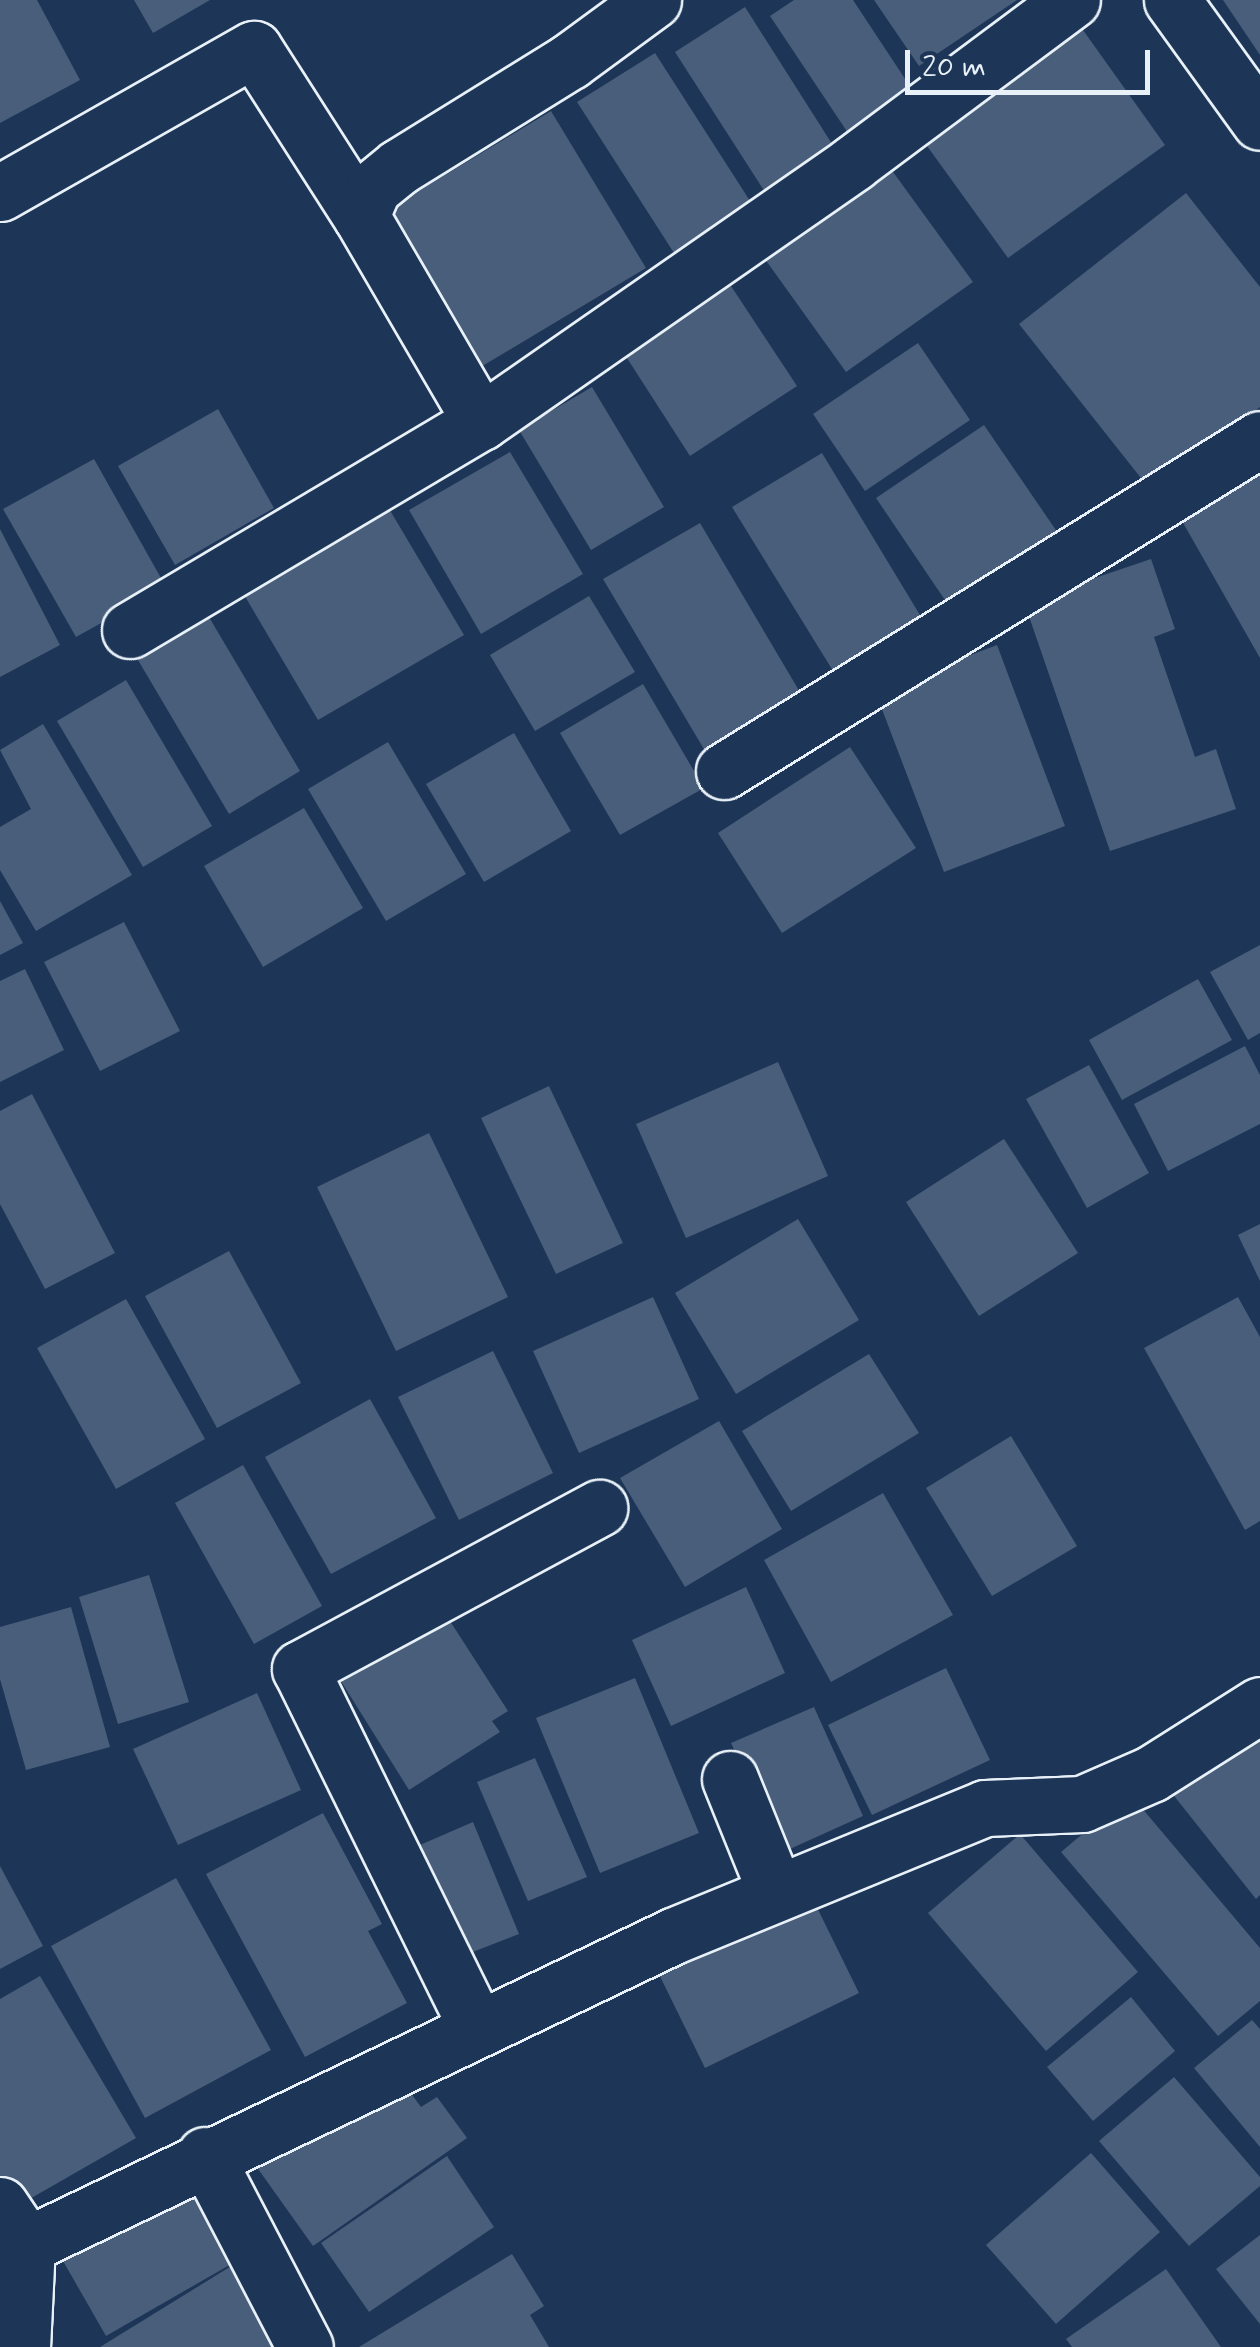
<!DOCTYPE html>
<style>
body{margin:0}
#map{position:relative;width:1260px;height:2347px;overflow:hidden;background:#1d3557;font-family:Mynerve,sans-serif}
div>[style]{position:absolute}
.building>*{inset:0;background:#495e7a}
.roads{filter:drop-shadow(2px 0 #e8f1f8) drop-shadow(-2px 0 #e8f1f8) drop-shadow(0 2px #e8f1f8) drop-shadow(0 -2px #e8f1f8)}
.minor>*{height:55px;margin:-27.5px;padding:0 27.5px;transform-origin:27.5px;border-radius:27.5px;background:#1d3557}
span{translate:-50% -50%;white-space:nowrap;text-align:center;line-height:1.15;-webkit-text-stroke:8px #1d3557;paint-order:stroke}
.scale{position:absolute;left:905px;top:50px;width:245px;height:45px;box-sizing:border-box;border:5px solid #e8f1f8;border-top:0;padding-left:12px;font-size:30px;line-height:35px;white-space:nowrap;color:#e8f1f8;-webkit-text-stroke:8px #1d3557;paint-order:stroke}
</style>
<div id="map">
<div class="building">
<i style="clip-path:polygon(0 0,37px 0,80px 80px,0 123px)"></i>
<i style="clip-path:polygon(134px 0,210px 0,153px 33px)"></i>
<i style="clip-path:polygon(794px 0,853px 0,919px 100px,854px 142px,770px 16px)"></i>
<i style="clip-path:polygon(874px 0,1017px 0,919px 66px)"></i>
<i style="clip-path:polygon(1223px 0,1260px 0,1260px 55px)"></i>
<i style="clip-path:polygon(745px 7px,834px 147px,765px 192px,675px 52px)"></i>
<i style="clip-path:polygon(1073px 16px,1165px 145px,1008px 258px,914px 128px)"></i>
<i style="clip-path:polygon(655px 53px,752px 204px,674px 253px,577px 102px)"></i>
<i style="clip-path:polygon(551px 111px,646px 268px,479px 368px,384px 212px)"></i>
<i style="clip-path:polygon(888px 165px,973px 282px,846px 372px,762px 255px)"></i>
<i style="clip-path:polygon(1186px 193px,1260px 287px,1260px 407px,1152px 492px,1019px 324px)"></i>
<i style="clip-path:polygon(731px 286px,797px 386px,690px 456px,625px 355px)"></i>
<i style="clip-path:polygon(918px 343px,970px 420px,865px 491px,813px 414px)"></i>
<i style="clip-path:polygon(592px 387px,664px 507px,591px 550px,519px 430px)"></i>
<i style="clip-path:polygon(218px 409px,274px 508px,175px 565px,118px 466px)"></i>
<i style="clip-path:polygon(984px 425px,1062px 539px,953px 612px,876px 498px)"></i>
<i style="clip-path:polygon(510px 452px,583px 574px,481px 634px,409px 510px)"></i>
<i style="clip-path:polygon(822px 453px,926px 625px,838px 679px,732px 507px)"></i>
<i style="clip-path:polygon(94px 459px,166px 587px,76px 637px,3px 509px)"></i>
<i style="clip-path:polygon(1260px 459px,1260px 658px,1174px 507px)"></i>
<i style="clip-path:polygon(388px 507px,464px 635px,318px 720px,243px 593px)"></i>
<i style="clip-path:polygon(700px 523px,807px 704px,711px 761px,603px 579px)"></i>
<i style="clip-path:polygon(0 529px,60px 645px,0 677px)"></i>
<i style="clip-path:polygon(1151px 559px,1175px 629px,1154px 637px,1195px 757px,1216px 749px,1236px 809px,1110px 851px,1024px 602px)"></i>
<i style="clip-path:polygon(589px 596px,635px 672px,535px 731px,490px 655px)"></i>
<i style="clip-path:polygon(206px 612px,300px 771px,229px 814px,135px 655px)"></i>
<i style="clip-path:polygon(997px 645px,1065px 826px,944px 872px,875px 691px)"></i>
<i style="clip-path:polygon(126px 680px,212px 826px,143px 867px,57px 721px)"></i>
<i style="clip-path:polygon(643px 684px,704px 788px,620px 835px,560px 733px)"></i>
<i style="clip-path:polygon(43px 724px,132px 875px,36px 931px,0 870px,0 827px,31px 809px,0 750px)"></i>
<i style="clip-path:polygon(514px 733px,571px 831px,484px 882px,426px 784px)"></i>
<i style="clip-path:polygon(388px 742px,466px 874px,386px 921px,308px 789px)"></i>
<i style="clip-path:polygon(850px 747px,916px 848px,782px 933px,718px 833px)"></i>
<i style="clip-path:polygon(304px 808px,363px 908px,263px 967px,204px 866px)"></i>
<i style="clip-path:polygon(0 901px,23px 943px,0 955px)"></i>
<i style="clip-path:polygon(124px 922px,180px 1031px,100px 1071px,44px 962px)"></i>
<i style="clip-path:polygon(1260px 945px,1260px 1033px,1248px 1040px,1210px 972px)"></i>
<i style="clip-path:polygon(25px 969px,64px 1050px,0 1082px,0 981px)"></i>
<i style="clip-path:polygon(1198px 979px,1232px 1040px,1122px 1100px,1089px 1040px)"></i>
<i style="clip-path:polygon(1245px 1046px,1260px 1075px,1260px 1124px,1168px 1171px,1134px 1104px)"></i>
<i style="clip-path:polygon(778px 1062px,828px 1176px,686px 1238px,636px 1124px)"></i>
<i style="clip-path:polygon(1089px 1065px,1149px 1173px,1087px 1208px,1026px 1099px)"></i>
<i style="clip-path:polygon(549px 1086px,623px 1243px,556px 1274px,481px 1118px)"></i>
<i style="clip-path:polygon(32px 1094px,115px 1253px,45px 1289px,0 1204px,0 1111px)"></i>
<i style="clip-path:polygon(429px 1133px,508px 1297px,396px 1351px,317px 1187px)"></i>
<i style="clip-path:polygon(1004px 1139px,1078px 1253px,979px 1316px,906px 1202px)"></i>
<i style="clip-path:polygon(798px 1219px,859px 1320px,736px 1394px,675px 1293px)"></i>
<i style="clip-path:polygon(1260px 1224px,1260px 1281px,1238px 1235px)"></i>
<i style="clip-path:polygon(229px 1251px,301px 1383px,217px 1428px,145px 1296px)"></i>
<i style="clip-path:polygon(653px 1297px,699px 1399px,579px 1453px,533px 1351px)"></i>
<i style="clip-path:polygon(1238px 1297px,1260px 1337px,1260px 1521px,1245px 1530px,1144px 1348px)"></i>
<i style="clip-path:polygon(126px 1299px,205px 1439px,116px 1489px,37px 1348px)"></i>
<i style="clip-path:polygon(493px 1351px,553px 1473px,459px 1520px,398px 1397px)"></i>
<i style="clip-path:polygon(869px 1354px,919px 1433px,791px 1511px,742px 1431px)"></i>
<i style="clip-path:polygon(370px 1399px,436px 1518px,331px 1574px,265px 1457px)"></i>
<i style="clip-path:polygon(719px 1421px,782px 1529px,685px 1587px,620px 1478px)"></i>
<i style="clip-path:polygon(1011px 1436px,1077px 1546px,992px 1596px,926px 1488px)"></i>
<i style="clip-path:polygon(243px 1465px,322px 1606px,254px 1644px,175px 1503px)"></i>
<i style="clip-path:polygon(883px 1493px,953px 1615px,831px 1682px,764px 1560px)"></i>
<i style="clip-path:polygon(149px 1575px,189px 1702px,118px 1724px,79px 1597px)"></i>
<i style="clip-path:polygon(746px 1587px,785px 1673px,671px 1726px,632px 1640px)"></i>
<i style="clip-path:polygon(439px 1604px,508px 1711px,492px 1721px,500px 1732px,409px 1790px,334px 1670px)"></i>
<i style="clip-path:polygon(71px 1607px,110px 1747px,26px 1770px,0 1679px,0 1627px)"></i>
<i style="clip-path:polygon(946px 1668px,990px 1760px,872px 1815px,828px 1725px)"></i>
<i style="clip-path:polygon(635px 1678px,699px 1833px,600px 1873px,536px 1718px)"></i>
<i style="clip-path:polygon(257px 1693px,301px 1790px,178px 1845px,133px 1749px)"></i>
<i style="clip-path:polygon(814px 1707px,863px 1816px,781px 1853px,731px 1743px)"></i>
<i style="clip-path:polygon(1260px 1727px,1260px 1895px,1256px 1899px,1167px 1787px)"></i>
<i style="clip-path:polygon(535px 1758px,587px 1877px,528px 1901px,477px 1782px)"></i>
<i style="clip-path:polygon(1130px 1794px,1260px 1948px,1260px 2001px,1218px 2036px,1061px 1852px)"></i>
<i style="clip-path:polygon(323px 1813px,382px 1924px,368px 1931px,407px 2003px,305px 2057px,206px 1874px)"></i>
<i style="clip-path:polygon(473px 1822px,519px 1934px,460px 1957px,413px 1848px)"></i>
<i style="clip-path:polygon(1020px 1834px,1138px 1972px,1046px 2051px,928px 1913px)"></i>
<i style="clip-path:polygon(0 1866px,43px 1946px,0 1969px)"></i>
<i style="clip-path:polygon(176px 1878px,271px 2050px,145px 2118px,51px 1946px)"></i>
<i style="clip-path:polygon(805px 1883px,859px 1993px,705px 2068px,651px 1958px)"></i>
<i style="clip-path:polygon(40px 1976px,136px 2138px,14px 2208px,0 2186px,0 1999px)"></i>
<i style="clip-path:polygon(1131px 1997px,1175px 2051px,1093px 2121px,1047px 2067px)"></i>
<i style="clip-path:polygon(1252px 2020px,1260px 2029px,1260px 2147px,1194px 2068px)"></i>
<i style="clip-path:polygon(395px 2072px,421px 2107px,437px 2097px,467px 2138px,313px 2246px,251px 2159px)"></i>
<i style="clip-path:polygon(1174px 2077px,1260px 2177px,1260px 2186px,1189px 2246px,1099px 2141px)"></i>
<i style="clip-path:polygon(1091px 2153px,1160px 2232px,1056px 2324px,986px 2245px)"></i>
<i style="clip-path:polygon(447px 2156px,494px 2227px,369px 2312px,321px 2243px)"></i>
<i style="clip-path:polygon(182px 2175px,233px 2263px,106px 2336px,55px 2247px)"></i>
<i style="clip-path:polygon(1260px 2235px,1260px 2324px,1216px 2269px)"></i>
<i style="clip-path:polygon(512px 2254px,544px 2306px,530px 2315px,549px 2347px,359px 2347px)"></i>
<i style="clip-path:polygon(233px 2265px,285px 2347px,100px 2347px)"></i>
<i style="clip-path:polygon(1166px 2269px,1221px 2347px,1072px 2347px,1066px 2339px)"></i>
</div>
<div class="roads">
<div class="minor">
<i style="left:1172px;top:0;width:150px;rotate:54.2deg"></i>
<i style="left:0;top:193px;width:292px;rotate:-29.6deg"></i>
<i style="left:254px;top:49px;width:198px;rotate:57.4deg"></i>
<i style="left:481px;top:422px;width:238px;rotate:-120.2deg"></i>
<i style="left:361px;top:216px;width:30px;rotate:-67deg"></i>
<i style="left:373px;top:188px;width:33px;rotate:-39deg"></i>
<i style="left:399px;top:167px;width:201px;rotate:-31.8deg"></i>
<i style="left:570px;top:61px;width:103px;rotate:-36.3deg"></i>
<i style="left:130px;top:630px;width:408px;rotate:-30.7deg"></i>
<i style="left:481px;top:422px;width:453px;rotate:-34.8deg"></i>
<i style="left:853px;top:163px;width:273px;rotate:-36.7deg"></i>
<i style="left:724px;top:771px;width:630px;rotate:-31.77deg"></i>
<i style="left:730px;top:1779px;width:123px;rotate:68deg"></i>
<i style="left:476px;top:2026px;width:398px;rotate:-116.2deg"></i>
<i style="left:300px;top:1669px;width:340px;rotate:-28.3deg"></i>
<i style="left:205px;top:2155px;width:216px;rotate:62.5deg"></i>
<i style="left:0;top:2205px;width:48px;rotate:56deg"></i>
<i style="left:27px;top:2245px;width:102px;rotate:92.8deg"></i>
<i style="left:27px;top:2245px;width:716px;rotate:-25.56deg"></i>
<i style="left:673px;top:1936px;width:337px;rotate:-22.3deg"></i>
<i style="left:985px;top:1808px;width:97px;rotate:-2.4deg"></i>
<i style="left:1082px;top:1804px;width:75px;rotate:-23.5deg"></i>
<i style="left:1151px;top:1774px;width:129px;rotate:-32.3deg"></i>
</div>
</div>
<div class="scale">20 m</div>
</div>
